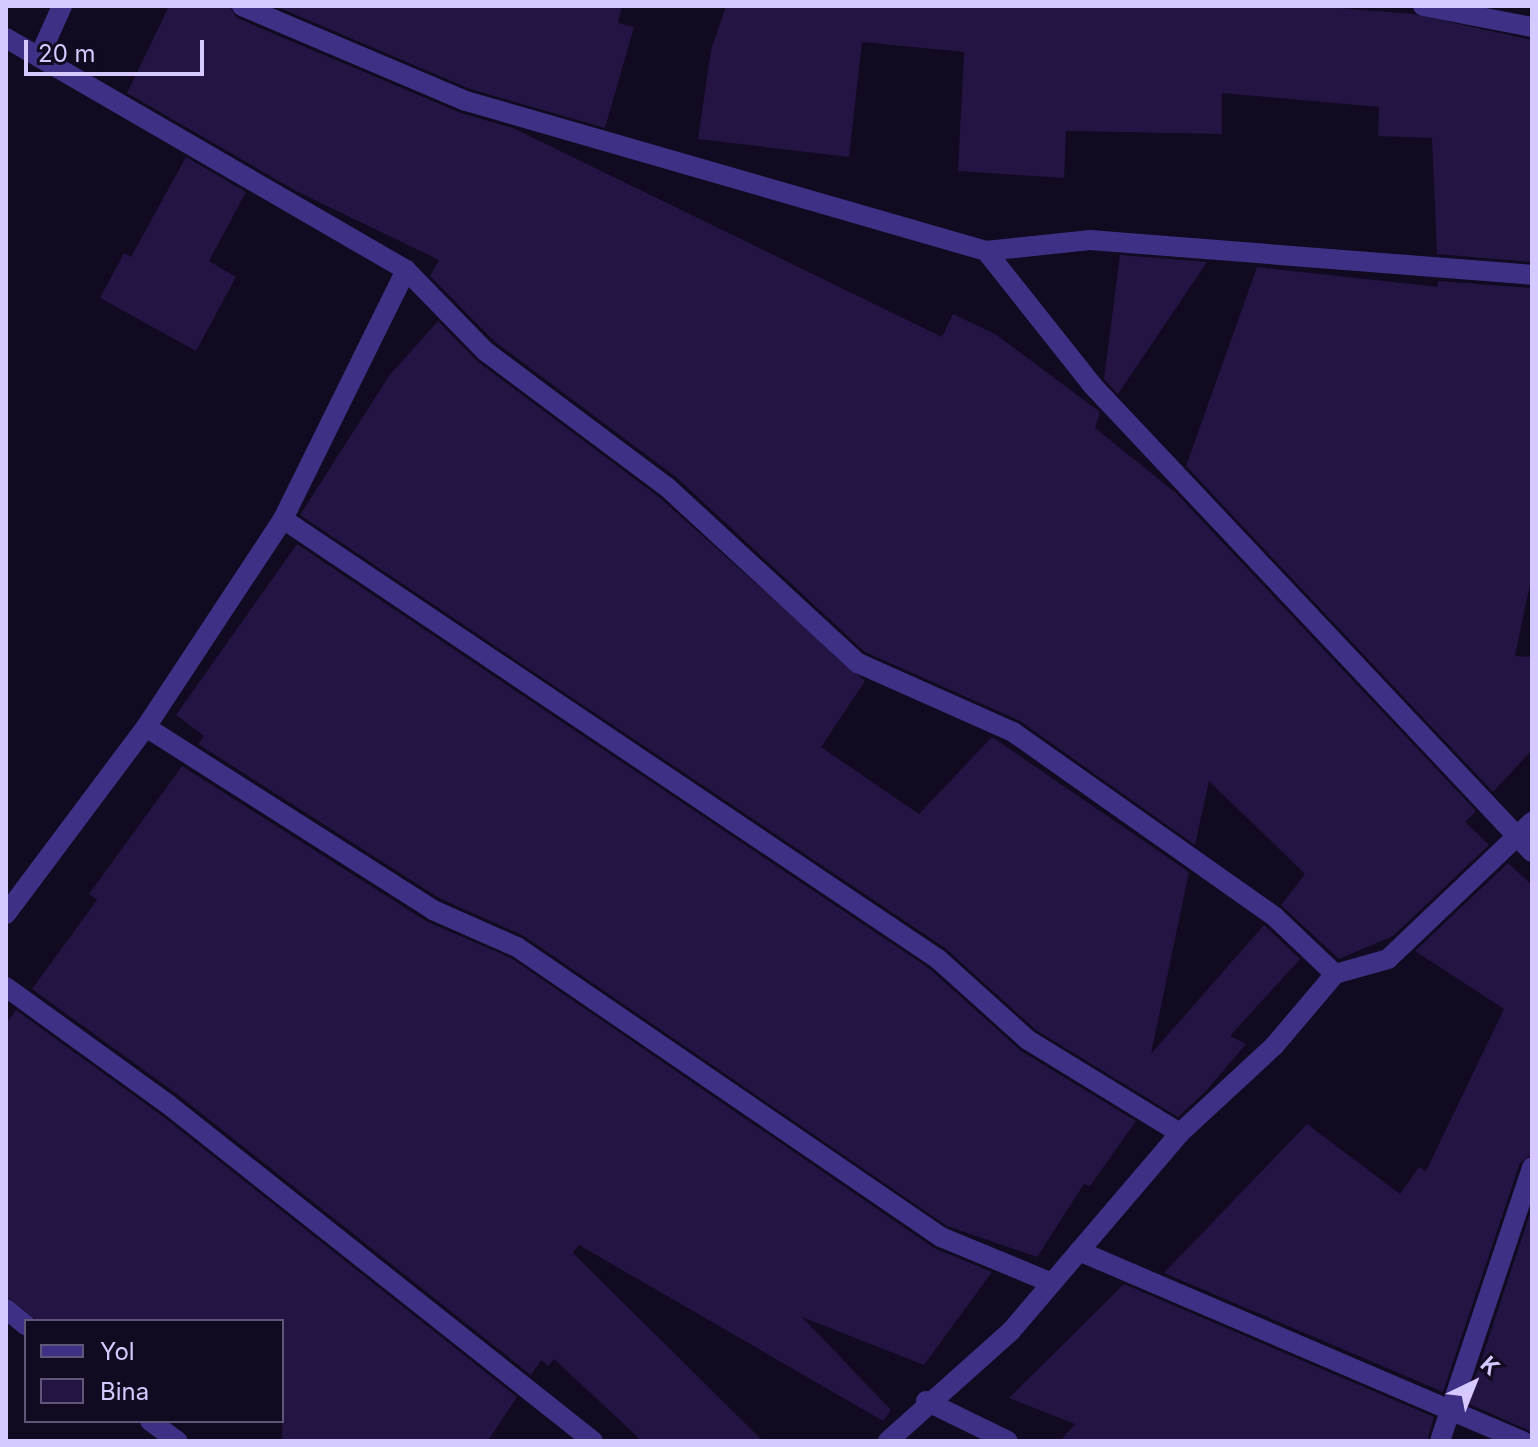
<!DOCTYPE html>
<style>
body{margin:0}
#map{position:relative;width:1538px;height:1447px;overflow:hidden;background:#110a20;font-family:Inter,sans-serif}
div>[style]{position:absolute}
.building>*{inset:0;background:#231443}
.minor>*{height:20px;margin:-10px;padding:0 10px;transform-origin:10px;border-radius:10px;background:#3e3084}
span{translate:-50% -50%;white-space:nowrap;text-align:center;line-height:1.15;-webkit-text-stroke:6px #110a20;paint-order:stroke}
.frame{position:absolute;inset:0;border:8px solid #d6c9ff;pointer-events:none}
.legend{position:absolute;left:24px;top:1319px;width:260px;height:104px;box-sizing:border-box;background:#110a20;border:2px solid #605679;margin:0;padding:10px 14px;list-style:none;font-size:24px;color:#d6c9ff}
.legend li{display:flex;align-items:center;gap:16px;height:40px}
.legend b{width:40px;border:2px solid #605679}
.north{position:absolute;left:1434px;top:1343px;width:80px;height:80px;-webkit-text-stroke:6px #110a20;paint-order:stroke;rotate:43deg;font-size:22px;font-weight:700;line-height:32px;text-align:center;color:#d6c9ff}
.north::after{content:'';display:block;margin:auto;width:28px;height:36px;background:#d6c9ff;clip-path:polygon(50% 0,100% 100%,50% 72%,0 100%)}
.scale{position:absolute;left:24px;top:40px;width:180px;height:36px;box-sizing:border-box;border:4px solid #d6c9ff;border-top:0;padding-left:10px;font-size:24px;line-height:28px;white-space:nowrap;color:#d6c9ff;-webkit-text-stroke:6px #110a20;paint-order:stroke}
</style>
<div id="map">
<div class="building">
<i style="clip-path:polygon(169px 6px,229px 6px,237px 18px,461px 113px,513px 128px,942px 337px,953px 314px,995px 334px,1100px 412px,1095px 428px,1176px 493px,1476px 811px,1465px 822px,1489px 845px,1393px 936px,1339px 959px,1281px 905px,1305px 874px,1209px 781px,1195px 845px,1020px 721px,865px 652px,676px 477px,494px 341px,430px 276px,439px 260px,296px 191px,127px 93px)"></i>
<i style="clip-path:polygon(275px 6px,622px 6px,618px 23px,634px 27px,605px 128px,470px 89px)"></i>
<i style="clip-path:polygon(726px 6px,1316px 6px,1413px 14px,1532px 40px,1532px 262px,1437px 254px,1432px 138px,1378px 136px,1379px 107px,1222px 93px,1222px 134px,1066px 131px,1064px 178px,958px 171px,964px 52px,862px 42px,849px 157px,698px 139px,711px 50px)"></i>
<i style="clip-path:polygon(186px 157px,246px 192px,209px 261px,236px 277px,196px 351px,100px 298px,124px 253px,131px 257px)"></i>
<i style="clip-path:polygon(1120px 255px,1207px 262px,1118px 394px,1104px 379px)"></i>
<i style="clip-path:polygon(1257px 267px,1438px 287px,1438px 281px,1532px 288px,1532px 575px,1515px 656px,1532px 657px,1532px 750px,1493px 792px,1186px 466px)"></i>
<i style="clip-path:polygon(438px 321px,477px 361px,659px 497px,865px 681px,821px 747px,919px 814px,992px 737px,1189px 872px,1151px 1054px,1264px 925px,1300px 959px,1230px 1036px,1246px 1044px,1206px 1091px,1178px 1117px,1036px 1030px,945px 948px,300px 515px,389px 376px)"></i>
<i style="clip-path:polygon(297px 544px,930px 969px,1021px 1051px,1136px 1121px,1090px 1186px,1084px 1184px,1037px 1257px,947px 1226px,524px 936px,439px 898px,198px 744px,204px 736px,176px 715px)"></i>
<i style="clip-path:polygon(182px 766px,426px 921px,511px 958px,934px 1248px,992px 1272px,924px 1365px,802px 1317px,891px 1410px,883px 1421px,579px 1245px,573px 1253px,763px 1441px,642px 1441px,554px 1359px,548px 1366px,541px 1360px,531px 1375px,177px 1094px,32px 989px,97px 900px,89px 894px)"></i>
<i style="clip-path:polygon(1508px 863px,1532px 885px,1532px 1154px,1520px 1163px,1443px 1392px,1164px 1273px,1307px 1124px,1400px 1194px,1419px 1167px,1426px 1171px,1504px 1009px,1415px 951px)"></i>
<i style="clip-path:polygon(16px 1010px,161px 1115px,517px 1397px,488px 1441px,282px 1441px,282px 1321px,38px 1321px,6px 1296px,6px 1024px)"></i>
<i style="clip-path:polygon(1532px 1208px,1532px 1432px,1467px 1403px)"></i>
<i style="clip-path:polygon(1124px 1284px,1434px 1417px,1427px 1441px,1060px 1441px,1075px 1424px,1009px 1398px)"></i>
</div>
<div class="minor">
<i style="left:242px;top:6px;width:243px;rotate:23deg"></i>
<i style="left:466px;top:101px;width:541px;rotate:16.09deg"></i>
<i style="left:986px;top:251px;width:105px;rotate:-6deg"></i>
<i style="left:1090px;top:240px;width:443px;rotate:4.5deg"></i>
<i style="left:1423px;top:6px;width:111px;rotate:10.9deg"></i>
<i style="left:6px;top:38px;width:462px;rotate:30.1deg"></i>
<i style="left:406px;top:270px;width:113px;rotate:45.7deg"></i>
<i style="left:485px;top:351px;width:227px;rotate:36.8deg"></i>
<i style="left:667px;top:487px;width:260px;rotate:42.7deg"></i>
<i style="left:858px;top:663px;width:170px;rotate:24deg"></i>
<i style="left:1013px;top:732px;width:321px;rotate:35.2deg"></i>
<i style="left:1275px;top:917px;width:83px;rotate:43.5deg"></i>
<i style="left:41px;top:53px;width:51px;rotate:-65.9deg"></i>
<i style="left:986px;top:251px;width:172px;rotate:51.6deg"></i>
<i style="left:1093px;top:386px;width:640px;rotate:46.71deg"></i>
<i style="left:283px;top:519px;width:789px;rotate:33.89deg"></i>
<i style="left:938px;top:959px;width:121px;rotate:42deg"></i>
<i style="left:1028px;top:1040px;width:178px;rotate:31.5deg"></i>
<i style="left:146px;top:727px;width:340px;rotate:32.5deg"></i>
<i style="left:433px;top:910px;width:92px;rotate:23.8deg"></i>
<i style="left:517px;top:947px;width:514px;rotate:34.37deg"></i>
<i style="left:941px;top:1237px;width:120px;rotate:22.5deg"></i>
<i style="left:6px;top:914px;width:234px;rotate:-53.2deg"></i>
<i style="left:146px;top:727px;width:249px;rotate:-56.6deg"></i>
<i style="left:283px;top:519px;width:278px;rotate:-63.7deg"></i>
<i style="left:6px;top:987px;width:201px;rotate:35.9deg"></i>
<i style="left:169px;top:1105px;width:541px;rotate:38.4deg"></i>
<i style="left:1079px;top:1251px;width:483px;rotate:23.2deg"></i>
<i style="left:6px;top:1309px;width:26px;rotate:39deg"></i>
<i style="left:926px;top:1401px;width:91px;rotate:26deg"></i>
<i style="left:150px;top:1421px;width:34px;rotate:36deg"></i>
<i style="left:888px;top:1441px;width:165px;rotate:-41.8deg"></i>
<i style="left:1011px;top:1331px;width:260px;rotate:-49.5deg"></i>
<i style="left:1180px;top:1133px;width:128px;rotate:-42.8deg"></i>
<i style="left:1274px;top:1046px;width:94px;rotate:-49.7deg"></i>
<i style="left:1335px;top:974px;width:55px;rotate:-15.8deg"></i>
<i style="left:1388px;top:959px;width:199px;rotate:-43.6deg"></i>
<i style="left:1440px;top:1441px;width:289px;rotate:-71.4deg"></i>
</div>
<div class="frame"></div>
<ul class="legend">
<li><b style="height:10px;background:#3e3084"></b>Yol</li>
<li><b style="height:22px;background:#231443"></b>Bina</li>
</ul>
<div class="north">K</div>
<div class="scale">20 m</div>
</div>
